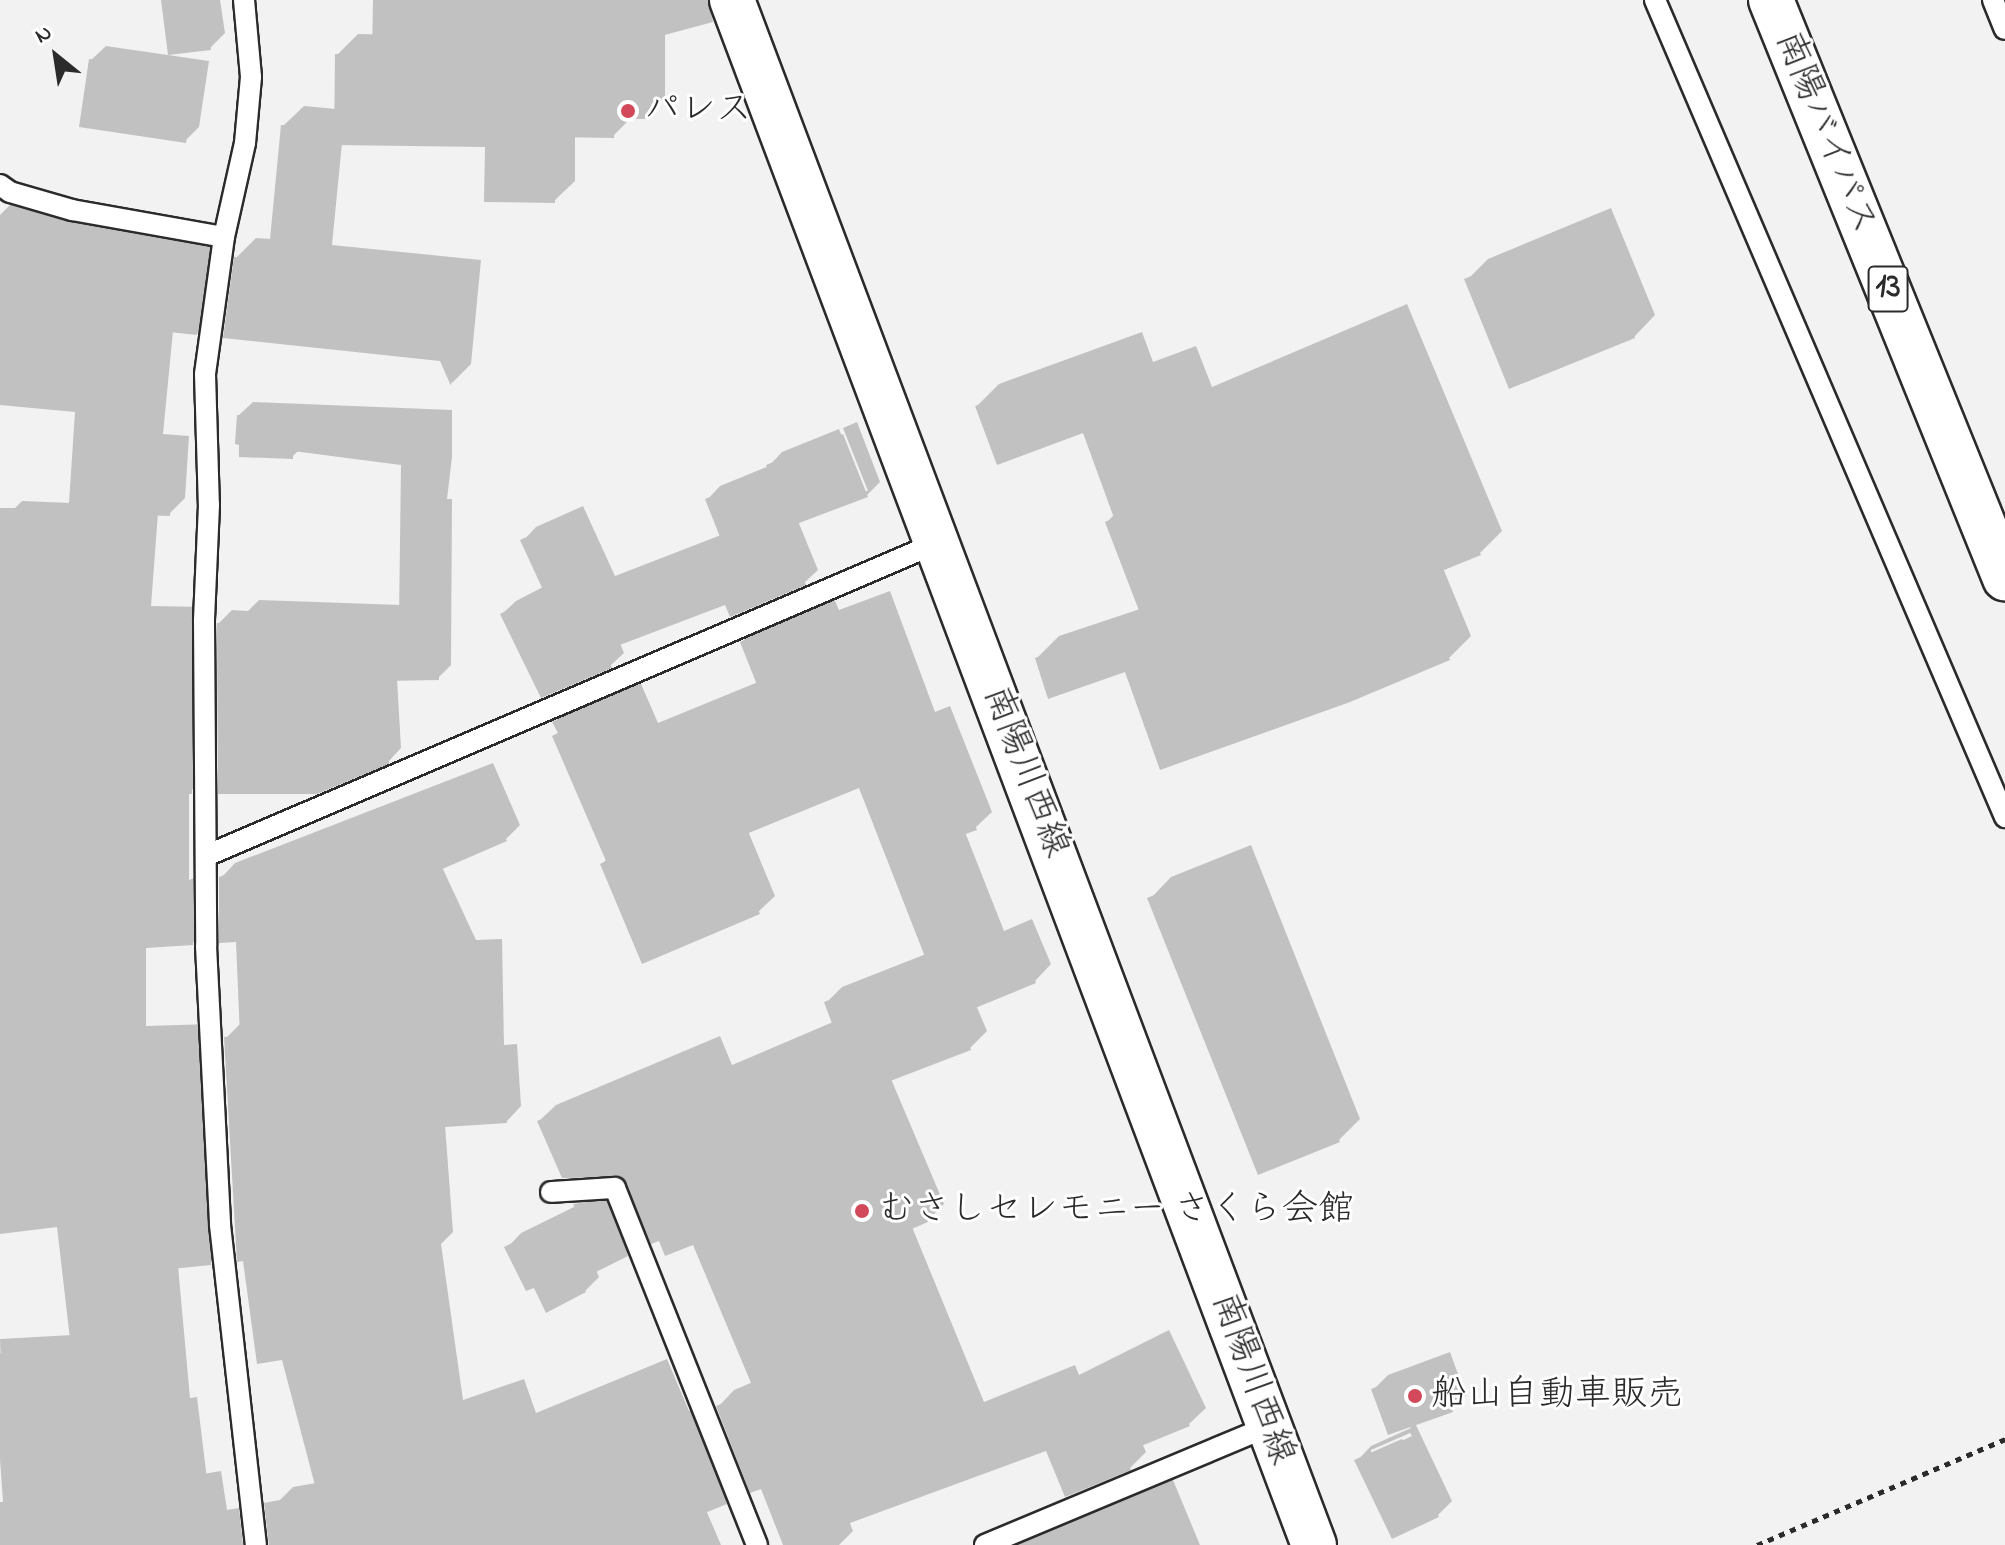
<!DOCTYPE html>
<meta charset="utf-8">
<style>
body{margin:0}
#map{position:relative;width:2005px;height:1545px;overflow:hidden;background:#f2f2f2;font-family:"Indie Flower","Klee One",sans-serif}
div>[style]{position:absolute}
.shadow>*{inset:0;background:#0003}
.building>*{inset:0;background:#c1c1c1}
.path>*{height:5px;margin-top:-2.5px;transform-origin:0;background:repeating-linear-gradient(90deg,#2b2b2b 0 6px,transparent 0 12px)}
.roads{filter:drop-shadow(2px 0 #2b2b2b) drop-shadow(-2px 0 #2b2b2b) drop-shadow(0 2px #2b2b2b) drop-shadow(0 -2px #2b2b2b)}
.lane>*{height:20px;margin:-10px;padding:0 10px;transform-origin:10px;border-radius:10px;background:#fff}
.secondary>*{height:44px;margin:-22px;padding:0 22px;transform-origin:22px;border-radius:22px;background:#fff}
.highway>*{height:44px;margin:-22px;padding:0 22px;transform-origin:22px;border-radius:22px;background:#fff}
.dots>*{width:22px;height:22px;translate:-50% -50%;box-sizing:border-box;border:4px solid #fff;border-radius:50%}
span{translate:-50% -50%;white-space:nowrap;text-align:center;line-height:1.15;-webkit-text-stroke:6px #fff;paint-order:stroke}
.shield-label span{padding:2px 6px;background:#fff;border:2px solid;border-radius:6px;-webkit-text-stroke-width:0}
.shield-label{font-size:34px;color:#2b2b2b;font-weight:700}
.poi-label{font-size:36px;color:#2b2b2b}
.left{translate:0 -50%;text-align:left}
.street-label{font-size:36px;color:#2b2b2b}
.north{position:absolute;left:16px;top:16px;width:80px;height:80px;-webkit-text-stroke:6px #fff;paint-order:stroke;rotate:330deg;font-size:22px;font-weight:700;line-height:32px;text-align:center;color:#2b2b2b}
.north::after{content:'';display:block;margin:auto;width:28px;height:36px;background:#2b2b2b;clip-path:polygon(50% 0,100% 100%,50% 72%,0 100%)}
</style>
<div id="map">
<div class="shadow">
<i style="clip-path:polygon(163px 0,220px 0,225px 33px,210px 48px)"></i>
<i style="clip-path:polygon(532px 0,695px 0,665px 33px,665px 96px,644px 117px,632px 117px,613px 136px,575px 135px,575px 181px,554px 201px,487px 145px,342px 143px,332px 245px,481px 260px,471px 364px,452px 383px,442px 359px,236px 258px,256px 238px,272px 239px,283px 126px,304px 106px,336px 109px,337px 55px,358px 34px,404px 35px)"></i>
<i style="clip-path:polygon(106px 46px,209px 61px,199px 127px,185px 141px,91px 60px)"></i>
<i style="clip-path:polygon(14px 201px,223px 239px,212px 318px,197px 333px,173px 331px,163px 434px,189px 436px,185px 498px,169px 514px,158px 513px,151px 606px,206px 607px,207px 777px,189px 792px,189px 880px,207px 873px,208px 927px,192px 943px,146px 946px,146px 1026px,212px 1024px,226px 1247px,210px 1263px,178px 1266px,190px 1398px,197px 1397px,215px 1545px,0 1545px,0 1502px,5px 1502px,0 1339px,72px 1335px,59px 1225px,0 1232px,0 508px,15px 508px,22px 501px,71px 503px,77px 410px,0 403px,0 215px)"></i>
<i style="clip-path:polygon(1611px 208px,1655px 315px,1634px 337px,1467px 280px,1488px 259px)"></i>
<i style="clip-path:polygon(1407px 304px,1502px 531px,1480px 553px,1443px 568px,1471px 636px,1449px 658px,1126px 670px,1037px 658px,1059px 636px,1140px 609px,1107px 522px,1115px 514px,1084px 430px,977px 406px,999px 384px,1142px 332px,1153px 362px,1196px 346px,1212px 387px)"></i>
<i style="clip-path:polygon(253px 402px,452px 410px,452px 457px,447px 499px,452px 499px,451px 665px,438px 678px,397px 679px,401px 748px,388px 762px,219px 623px,232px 610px,248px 611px,259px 600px,401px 605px,403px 463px,299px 450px,292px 457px,239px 415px)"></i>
<i style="clip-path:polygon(857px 422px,880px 482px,867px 495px,798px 521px,818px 570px,804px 583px,726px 602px,620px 643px,624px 653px,610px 666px,502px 614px,516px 601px,543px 587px,523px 541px,536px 527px,583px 506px,615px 576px,721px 535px,707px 500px,720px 486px,769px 466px,782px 452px,839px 429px,863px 491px,868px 491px,843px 428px)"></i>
<i style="clip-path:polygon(890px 591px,935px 712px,950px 706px,992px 812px,975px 828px,965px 832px,1004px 931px,1032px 919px,1051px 964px,1035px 981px,976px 1005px,987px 1031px,970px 1048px,891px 1079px,944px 1204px,927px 1221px,912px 1227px,984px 1402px,1075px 1365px,1079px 1375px,1169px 1330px,1206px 1408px,1189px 1424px,1142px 1443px,1146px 1452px,1130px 1468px,1047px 1448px,849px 1521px,853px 1531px,839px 1545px,786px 1545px,763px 1486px,718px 1407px,734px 1390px,753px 1382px,694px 1243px,622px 1175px,539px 1121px,556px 1105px,720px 1036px,732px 1065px,833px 1022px,826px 1003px,842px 987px,926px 954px,860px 785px,748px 831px,775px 896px,758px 912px,602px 864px,607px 859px,554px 736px,559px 732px,554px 722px,571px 706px,638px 677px,658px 723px,758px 682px,742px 642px,758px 626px,832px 594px,839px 610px)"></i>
<i style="clip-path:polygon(493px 763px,520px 825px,506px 839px,442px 867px,476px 940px,502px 939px,504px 1045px,517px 1044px,521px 1106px,507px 1121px,445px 1125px,453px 1232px,441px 1244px,463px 1400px,524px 1379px,536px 1413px,667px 1359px,689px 1411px,706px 1404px,740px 1488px,725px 1502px,706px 1510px,721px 1545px,287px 1545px,279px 1501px,293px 1487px,316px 1483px,226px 1038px,240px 1024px,238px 940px,221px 878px,235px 863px)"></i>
<i style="clip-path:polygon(1251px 845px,1360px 1119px,1339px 1140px,1150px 899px,1171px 877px)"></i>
<i style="clip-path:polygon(621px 1188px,641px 1240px,627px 1254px,596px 1270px,599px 1277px,585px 1291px,535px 1285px,507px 1248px,521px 1233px,576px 1206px,590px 1190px)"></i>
<i style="clip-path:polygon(evenodd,1450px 1352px,1466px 1396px,1451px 1410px,1415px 1423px,1452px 1501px,1438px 1515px,1357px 1461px,1371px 1446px,1411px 1428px,1373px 1390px,1388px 1375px,1450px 1352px,1410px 1433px,1412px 1436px,1371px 1455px,1371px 1450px,1410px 1433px)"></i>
<i style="clip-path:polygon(1168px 1468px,1200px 1545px,986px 1545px)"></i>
</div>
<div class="building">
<i style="clip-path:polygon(161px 0,205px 0,211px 50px,168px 55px)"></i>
<i style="clip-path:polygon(373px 0,708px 0,713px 22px,646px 40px,645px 119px,615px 119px,614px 138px,556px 137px,555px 203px,484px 202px,485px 147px,334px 145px,335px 54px,372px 55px)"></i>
<i style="clip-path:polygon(89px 59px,196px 75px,186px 143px,79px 127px)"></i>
<i style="clip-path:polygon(281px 125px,326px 129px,313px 264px,462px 279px,451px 386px,440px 361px,223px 338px,234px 257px,268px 260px)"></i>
<i style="clip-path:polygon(0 216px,43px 223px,42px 227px,183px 245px,182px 252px,208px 254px,197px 335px,160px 331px,149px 449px,175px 451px,170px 516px,144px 515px,137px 620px,191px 622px,192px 794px,174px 794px,175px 894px,193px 887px,193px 945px,131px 949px,132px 1041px,198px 1038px,211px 1265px,162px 1270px,175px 1412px,197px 1410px,203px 1474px,221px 1471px,227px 1510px,239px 1508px,243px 1545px,149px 1545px,149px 1542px,6px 1545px,0 1459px,0 1353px,71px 1348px,57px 1227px,0 1234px,0 1046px,12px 1045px,10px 957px,0 958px,0 607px,4px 516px,68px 518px,75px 412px,0 405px)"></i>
<i style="clip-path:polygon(1590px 228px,1635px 338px,1509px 389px,1464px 279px)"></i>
<i style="clip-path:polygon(1384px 325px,1481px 555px,1417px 581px,1450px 660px,1350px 702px,1160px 770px,1125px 672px,1048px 699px,1035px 658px,1143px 621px,1105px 522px,1114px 518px,1083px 433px,997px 465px,975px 406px,1120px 353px,1131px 383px,1174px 367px,1190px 408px)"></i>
<i style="clip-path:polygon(237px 415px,440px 423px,440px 471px,434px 512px,440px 512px,439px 680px,384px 681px,389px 764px,317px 794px,218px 794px,217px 623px,243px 623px,243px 613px,399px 618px,401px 465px,293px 451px,293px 459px,239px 457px,239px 445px,235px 444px)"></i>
<i style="clip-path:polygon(843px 434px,868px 497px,783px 529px,806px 585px,730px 617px,725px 605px,604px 651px,612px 668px,541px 698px,500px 614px,544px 592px,520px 540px,569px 518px,601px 588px,722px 542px,705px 499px,769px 473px,766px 465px)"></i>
<i style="clip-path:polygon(873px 606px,919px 727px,934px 721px,977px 830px,946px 841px,987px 946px,1016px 934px,1036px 983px,958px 1015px,971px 1050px,872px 1088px,928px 1222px,893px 1237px,967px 1417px,1058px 1380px,1062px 1390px,1152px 1344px,1190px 1426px,1124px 1453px,1131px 1470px,1065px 1497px,1046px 1451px,831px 1530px,836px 1545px,783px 1545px,761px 1489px,750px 1493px,716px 1406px,754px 1390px,693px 1245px,665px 1256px,659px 1241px,651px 1244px,621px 1177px,562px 1178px,537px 1121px,703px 1051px,715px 1080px,834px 1029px,824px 1002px,927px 962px,859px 788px,729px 841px,760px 914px,642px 964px,600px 864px,606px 861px,552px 736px,558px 733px,552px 722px,622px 692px,642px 738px,759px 690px,740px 642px,815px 609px,822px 625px)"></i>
<i style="clip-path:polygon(479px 776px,507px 841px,426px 876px,462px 953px,488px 952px,491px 1058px,503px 1057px,507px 1123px,430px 1128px,440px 1248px,426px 1249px,449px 1413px,510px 1392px,522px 1426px,653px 1372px,675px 1424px,692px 1416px,727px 1504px,690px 1519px,701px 1545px,269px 1545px,264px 1503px,317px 1493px,282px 1360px,257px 1364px,243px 1261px,237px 1262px,224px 1037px,240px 1036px,236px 942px,219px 943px,219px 877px)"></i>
<i style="clip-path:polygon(1229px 865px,1340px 1142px,1258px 1175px,1147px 898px)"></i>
<i style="clip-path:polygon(606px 1202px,628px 1256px,580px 1280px,586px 1292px,546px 1313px,534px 1288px,526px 1291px,504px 1247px,577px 1211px,573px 1204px)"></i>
<i style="clip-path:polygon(1435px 1365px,1453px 1412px,1388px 1435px,1371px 1389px)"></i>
<i style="clip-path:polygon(1402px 1439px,1439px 1517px,1392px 1539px,1354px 1460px)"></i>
<i style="clip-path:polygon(1141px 1494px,1162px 1545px,1085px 1545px,1075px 1521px)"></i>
</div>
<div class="path">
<i style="left:1757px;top:1545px;width:270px;rotate:-23.1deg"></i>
</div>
<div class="roads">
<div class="lane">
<i style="left:244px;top:0;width:77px;rotate:84.8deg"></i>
<i style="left:251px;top:77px;width:66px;rotate:95.2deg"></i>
<i style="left:245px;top:143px;width:96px;rotate:102.6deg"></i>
<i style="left:224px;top:237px;width:138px;rotate:97.9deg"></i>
<i style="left:205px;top:374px;width:131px;rotate:88.3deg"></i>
<i style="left:209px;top:505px;width:116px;rotate:92.5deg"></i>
<i style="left:204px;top:621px;width:325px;rotate:89.6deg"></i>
<i style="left:206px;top:946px;width:279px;rotate:87.1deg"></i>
<i style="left:220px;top:1225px;width:322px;rotate:83.6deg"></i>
<i style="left:1655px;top:0;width:889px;rotate:66.81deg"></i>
<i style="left:1993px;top:0;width:31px;rotate:68deg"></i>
<i style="left:0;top:185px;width:12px;rotate:35deg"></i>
<i style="left:10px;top:192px;width:65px;rotate:16.2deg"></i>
<i style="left:72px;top:210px;width:154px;rotate:10.1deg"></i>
<i style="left:208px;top:855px;width:795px;rotate:-23.18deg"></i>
<i style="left:551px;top:1192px;width:64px;rotate:-3.6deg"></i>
<i style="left:615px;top:1188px;width:384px;rotate:68.3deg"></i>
<i style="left:985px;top:1545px;width:308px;rotate:-22.7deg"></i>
</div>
<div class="secondary">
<i style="left:732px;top:0;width:1651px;rotate:69.36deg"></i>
</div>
<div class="highway">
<i style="left:1771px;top:0;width:624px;rotate:67.96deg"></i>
</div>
</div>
<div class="dots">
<i style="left:628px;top:111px;background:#d1495b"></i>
<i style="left:862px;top:1211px;background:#d1495b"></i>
<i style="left:1415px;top:1396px;background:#d1495b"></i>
</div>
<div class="shield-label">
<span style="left:1888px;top:289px">13</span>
</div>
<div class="poi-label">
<span class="left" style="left:644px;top:111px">パレス</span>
<span class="left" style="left:878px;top:1211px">むさしセレモニー さくら会館</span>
<span class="left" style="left:1431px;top:1396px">船山自動車販売</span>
</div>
<div class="street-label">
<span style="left:1825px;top:133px;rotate:68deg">南陽バイパス</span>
<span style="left:1025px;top:772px;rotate:69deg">南陽川西線</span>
<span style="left:1252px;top:1379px;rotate:70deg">南陽川西線</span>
</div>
<div class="north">N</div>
</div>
